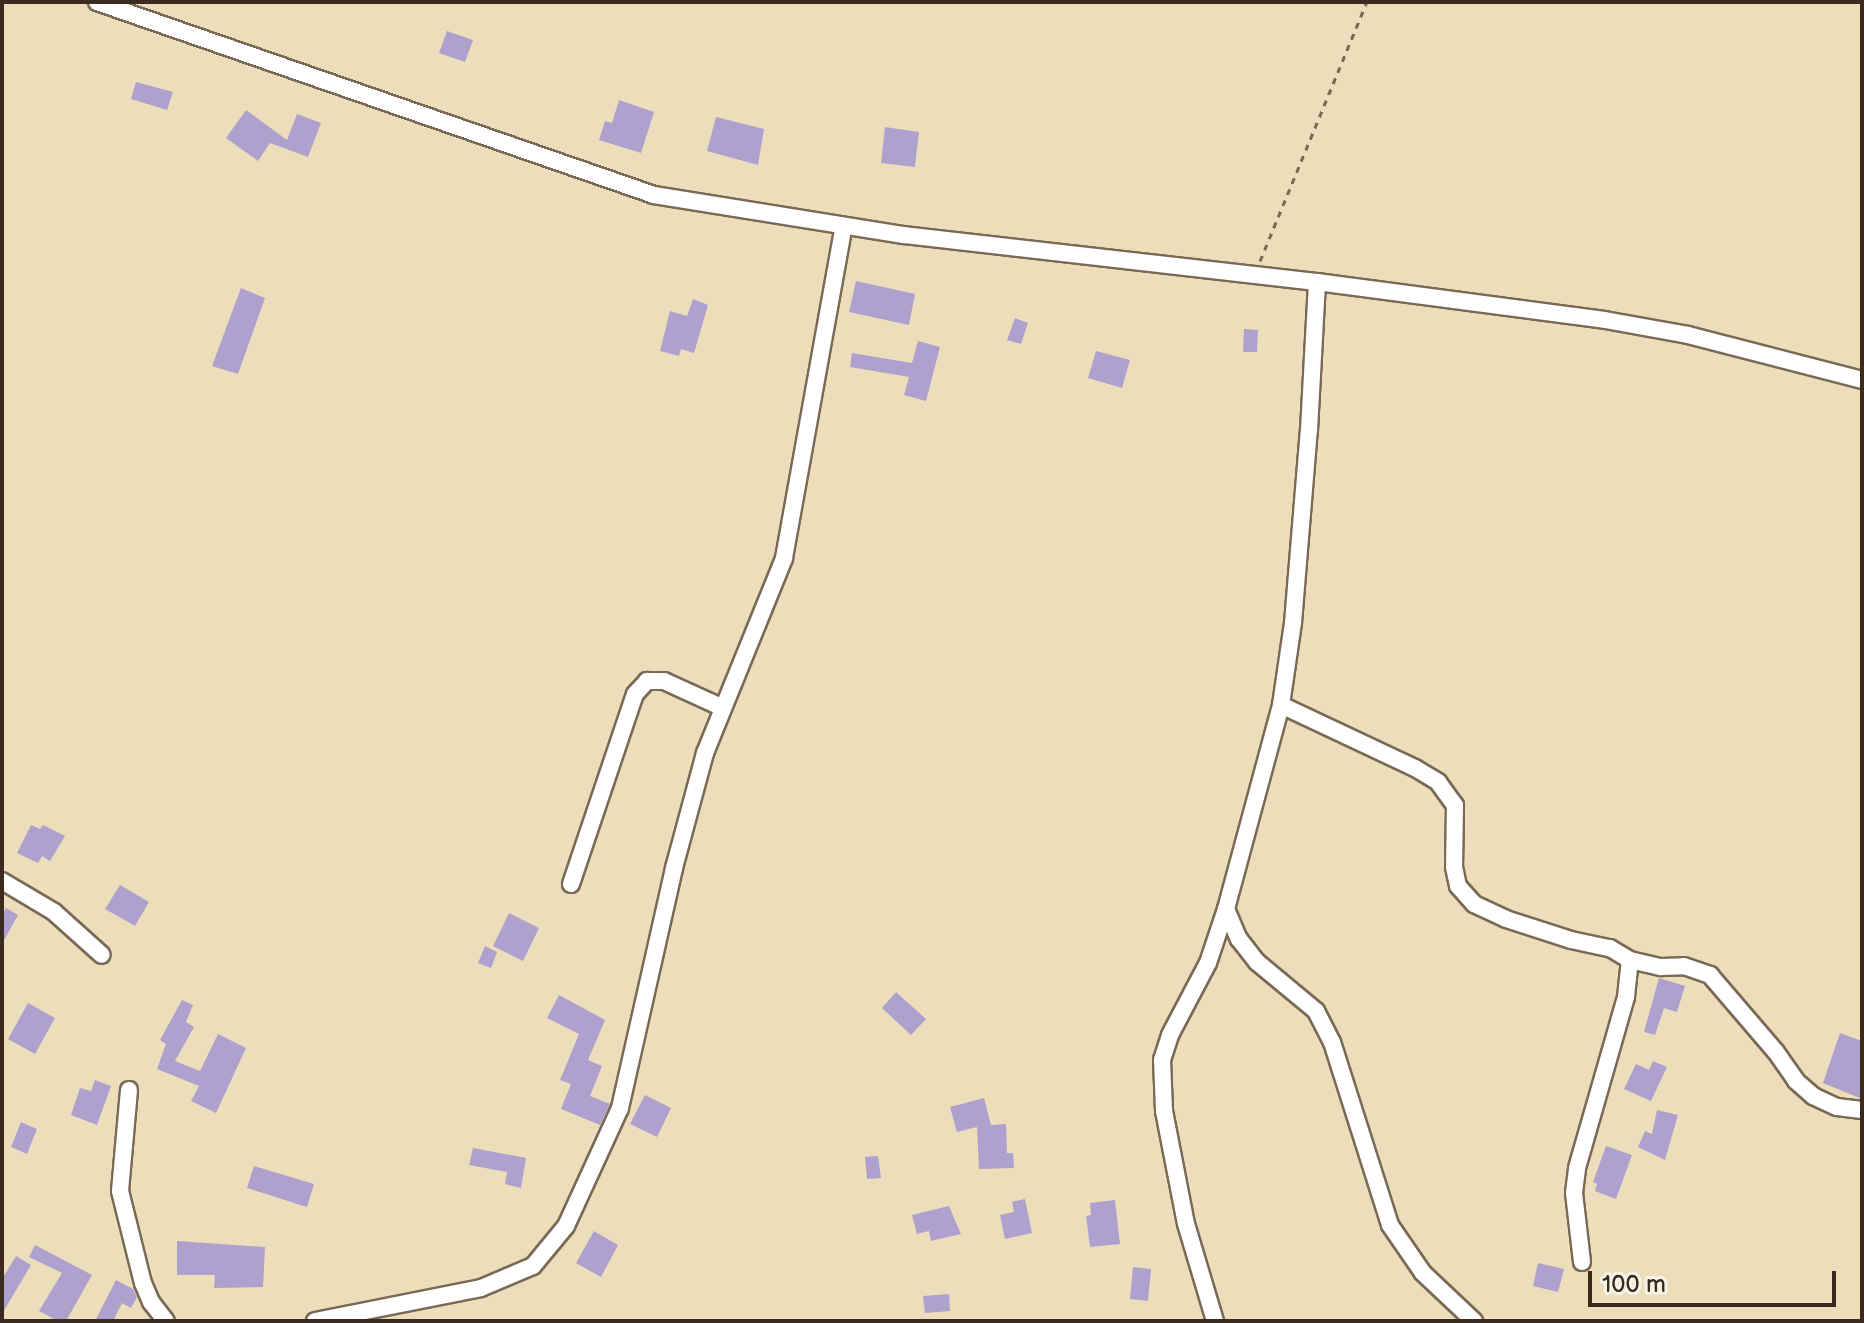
<!DOCTYPE html>
<style>
body{margin:0}
#map{position:relative;width:1864px;height:1323px;overflow:hidden;background:#ecdebb;font-family:"Balsamiq Sans",sans-serif}
div>[style]{position:absolute}
.building>*{inset:0;background:#aea1ce}
.path>*{height:3px;margin-top:-1.5px;transform-origin:0;background:repeating-linear-gradient(90deg,#796955 0 6px,transparent 0 12px)}
.roads{filter:drop-shadow(2px 0 #796955) drop-shadow(-2px 0 #796955) drop-shadow(0 2px #796955) drop-shadow(0 -2px #796955)}
.minor>*{height:16px;margin:-8px;padding:0 8px;transform-origin:8px;border-radius:8px;background:#fff}
span{translate:-50% -50%;white-space:nowrap;text-align:center;line-height:1.15;-webkit-text-stroke:7px #f7f3e8;paint-order:stroke}
.frame{position:absolute;inset:0;border:4px solid #3b2a1e;pointer-events:none}
.scale{position:absolute;left:1588px;top:1271px;width:248px;height:36px;box-sizing:border-box;border:4px solid #3b2a1e;border-top:0;padding-left:10px;font-size:24px;line-height:28px;white-space:nowrap;color:#3b2a1e;-webkit-text-stroke:6px #f7f3e8;paint-order:stroke}
</style>
<div id="map">
<div class="building">
<i style="clip-path:polygon(447px 31px,473px 40px,465px 62px,439px 53px)"></i>
<i style="clip-path:polygon(136px 82px,173px 92px,167px 110px,131px 99px)"></i>
<i style="clip-path:polygon(619px 100px,654px 112px,641px 153px,599px 140px,605px 121px,612px 123px)"></i>
<i style="clip-path:polygon(246px 110px,287px 140px,297px 114px,321px 123px,308px 157px,270px 143px,258px 161px,226px 138px)"></i>
<i style="clip-path:polygon(716px 117px,764px 129px,758px 165px,707px 151px)"></i>
<i style="clip-path:polygon(885px 127px,919px 132px,915px 167px,881px 163px)"></i>
<i style="clip-path:polygon(856px 281px,915px 294px,909px 325px,849px 312px)"></i>
<i style="clip-path:polygon(241px 288px,265px 298px,238px 374px,212px 366px)"></i>
<i style="clip-path:polygon(693px 299px,708px 305px,694px 353px,681px 349px,679px 356px,660px 351px,670px 311px,687px 316px)"></i>
<i style="clip-path:polygon(1015px 318px,1028px 323px,1021px 344px,1007px 340px)"></i>
<i style="clip-path:polygon(1244px 329px,1258px 330px,1257px 352px,1243px 352px)"></i>
<i style="clip-path:polygon(918px 341px,940px 347px,926px 401px,904px 395px,909px 377px,850px 367px,852px 353px,912px 363px)"></i>
<i style="clip-path:polygon(1096px 351px,1130px 360px,1122px 388px,1088px 378px)"></i>
<i style="clip-path:polygon(31px 825px,40px 829px,43px 825px,65px 836px,50px 861px,42px 856px,38px 863px,17px 853px)"></i>
<i style="clip-path:polygon(120px 885px,149px 902px,135px 926px,105px 909px)"></i>
<i style="clip-path:polygon(6px 908px,18px 915px,2px 944px,2px 915px)"></i>
<i style="clip-path:polygon(509px 913px,539px 928px,523px 961px,493px 946px)"></i>
<i style="clip-path:polygon(485px 946px,497px 952px,491px 968px,478px 963px)"></i>
<i style="clip-path:polygon(1659px 978px,1685px 986px,1677px 1012px,1664px 1008px,1655px 1035px,1644px 1032px)"></i>
<i style="clip-path:polygon(896px 992px,926px 1019px,911px 1035px,882px 1008px)"></i>
<i style="clip-path:polygon(559px 995px,605px 1020px,588px 1060px,602px 1066px,590px 1096px,610px 1104px,600px 1125px,561px 1109px,571px 1084px,560px 1080px,579px 1034px,547px 1018px)"></i>
<i style="clip-path:polygon(182px 1000px,193px 1005px,186px 1022px,194px 1027px,175px 1061px,200px 1071px,218px 1034px,246px 1048px,216px 1113px,191px 1101px,199px 1086px,157px 1069px,166px 1044px,160px 1040px)"></i>
<i style="clip-path:polygon(28px 1003px,55px 1018px,35px 1054px,8px 1039px)"></i>
<i style="clip-path:polygon(1840px 1033px,1862px 1041px,1862px 1099px,1823px 1083px)"></i>
<i style="clip-path:polygon(1653px 1061px,1667px 1067px,1651px 1101px,1624px 1089px,1636px 1064px,1649px 1070px)"></i>
<i style="clip-path:polygon(95px 1080px,111px 1086px,97px 1125px,71px 1115px,80px 1088px,91px 1091px)"></i>
<i style="clip-path:polygon(645px 1095px,671px 1108px,657px 1137px,630px 1124px)"></i>
<i style="clip-path:polygon(984px 1098px,991px 1125px,1006px 1124px,1007px 1153px,1013px 1153px,1014px 1168px,979px 1169px,977px 1127px,957px 1132px,950px 1107px)"></i>
<i style="clip-path:polygon(1657px 1110px,1678px 1115px,1665px 1160px,1638px 1147px,1645px 1131px,1652px 1134px)"></i>
<i style="clip-path:polygon(21px 1122px,37px 1129px,27px 1154px,11px 1147px)"></i>
<i style="clip-path:polygon(1606px 1146px,1632px 1155px,1616px 1199px,1595px 1191px,1597px 1184px,1593px 1182px)"></i>
<i style="clip-path:polygon(473px 1148px,526px 1158px,521px 1188px,505px 1184px,507px 1172px,469px 1165px)"></i>
<i style="clip-path:polygon(878px 1156px,881px 1178px,867px 1179px,865px 1157px)"></i>
<i style="clip-path:polygon(254px 1166px,314px 1184px,307px 1207px,247px 1188px)"></i>
<i style="clip-path:polygon(1025px 1199px,1032px 1233px,1005px 1239px,1000px 1215px,1014px 1212px,1012px 1202px)"></i>
<i style="clip-path:polygon(1115px 1200px,1120px 1244px,1090px 1247px,1086px 1216px,1091px 1215px,1090px 1203px)"></i>
<i style="clip-path:polygon(949px 1206px,961px 1234px,931px 1241px,929px 1231px,917px 1234px,912px 1215px)"></i>
<i style="clip-path:polygon(594px 1231px,618px 1245px,601px 1277px,576px 1263px)"></i>
<i style="clip-path:polygon(177px 1241px,265px 1247px,263px 1287px,214px 1288px,215px 1275px,177px 1275px)"></i>
<i style="clip-path:polygon(35px 1245px,92px 1275px,66px 1321px,58px 1321px,39px 1311px,62px 1273px,29px 1257px)"></i>
<i style="clip-path:polygon(16px 1256px,31px 1265px,2px 1314px,2px 1279px)"></i>
<i style="clip-path:polygon(1538px 1263px,1564px 1269px,1558px 1292px,1533px 1286px)"></i>
<i style="clip-path:polygon(1133px 1267px,1151px 1269px,1148px 1301px,1130px 1299px)"></i>
<i style="clip-path:polygon(116px 1280px,133px 1289px,137px 1297px,131px 1308px,122px 1303px,113px 1321px,95px 1321px)"></i>
<i style="clip-path:polygon(949px 1294px,950px 1311px,925px 1313px,923px 1296px)"></i>
</div>
<div class="path">
<i style="left:1260px;top:261px;width:280px;rotate:-67.6deg"></i>
</div>
<div class="roads">
<div class="minor">
<i style="left:97px;top:2px;width:589px;rotate:19.11deg"></i>
<i style="left:654px;top:195px;width:253px;rotate:9.1deg"></i>
<i style="left:904px;top:235px;width:416px;rotate:6.5deg"></i>
<i style="left:1317px;top:282px;width:290px;rotate:7.5deg"></i>
<i style="left:1605px;top:320px;width:84px;rotate:10.2deg"></i>
<i style="left:1688px;top:335px;width:180px;rotate:14.5deg"></i>
<i style="left:1281px;top:705px;width:148px;rotate:25.2deg"></i>
<i style="left:1415px;top:768px;width:27px;rotate:31deg"></i>
<i style="left:1438px;top:782px;width:29px;rotate:54deg"></i>
<i style="left:1455px;top:805px;width:62px;rotate:90.9deg"></i>
<i style="left:1454px;top:867px;width:19px;rotate:78deg"></i>
<i style="left:1458px;top:886px;width:24px;rotate:48deg"></i>
<i style="left:1474px;top:904px;width:35px;rotate:25deg"></i>
<i style="left:1506px;top:919px;width:68px;rotate:17.9deg"></i>
<i style="left:1571px;top:940px;width:40px;rotate:12deg"></i>
<i style="left:1610px;top:948px;width:23px;rotate:31deg"></i>
<i style="left:1630px;top:960px;width:32px;rotate:13deg"></i>
<i style="left:1661px;top:967px;width:23px;rotate:-2deg"></i>
<i style="left:1684px;top:966px;width:28px;rotate:19deg"></i>
<i style="left:1710px;top:975px;width:101px;rotate:49.4deg"></i>
<i style="left:1776px;top:1052px;width:35px;rotate:55deg"></i>
<i style="left:1796px;top:1081px;width:23px;rotate:41deg"></i>
<i style="left:1813px;top:1096px;width:26px;rotate:25deg"></i>
<i style="left:1837px;top:1107px;width:25px;rotate:7deg"></i>
<i style="left:2px;top:881px;width:61px;rotate:30.8deg"></i>
<i style="left:54px;top:912px;width:64px;rotate:41.9deg"></i>
<i style="left:571px;top:884px;width:200px;rotate:-71.4deg"></i>
<i style="left:635px;top:694px;width:18px;rotate:-47deg"></i>
<i style="left:647px;top:681px;width:17px"></i>
<i style="left:664px;top:681px;width:63px;rotate:24.5deg"></i>
<i style="left:1226px;top:909px;width:33px;rotate:67deg"></i>
<i style="left:1239px;top:939px;width:29px;rotate:52deg"></i>
<i style="left:1257px;top:962px;width:77px;rotate:39.7deg"></i>
<i style="left:1316px;top:1011px;width:35px;rotate:63deg"></i>
<i style="left:1332px;top:1042px;width:192px;rotate:72.4deg"></i>
<i style="left:1390px;top:1225px;width:58px;rotate:55.5deg"></i>
<i style="left:1423px;top:1273px;width:70px;rotate:43.3deg"></i>
<i style="left:129px;top:1090px;width:101px;rotate:95.1deg"></i>
<i style="left:120px;top:1191px;width:95px;rotate:76deg"></i>
<i style="left:143px;top:1283px;width:21px;rotate:67deg"></i>
<i style="left:151px;top:1302px;width:24px;rotate:52deg"></i>
<i style="left:1582px;top:1262px;width:69px;rotate:-96.6deg"></i>
<i style="left:1574px;top:1193px;width:25px;rotate:-83deg"></i>
<i style="left:1577px;top:1168px;width:178px;rotate:-74deg"></i>
<i style="left:1626px;top:997px;width:37px;rotate:-84deg"></i>
<i style="left:315px;top:1321px;width:169px;rotate:-11.2deg"></i>
<i style="left:481px;top:1288px;width:56px;rotate:-22.9deg"></i>
<i style="left:533px;top:1266px;width:52px;rotate:-50.5deg"></i>
<i style="left:566px;top:1226px;width:130px;rotate:-65.4deg"></i>
<i style="left:620px;top:1108px;width:246px;rotate:-77.3deg"></i>
<i style="left:674px;top:868px;width:119px;rotate:-74.9deg"></i>
<i style="left:705px;top:753px;width:210px;rotate:-67.9deg"></i>
<i style="left:784px;top:558px;width:337px;rotate:-79.8deg"></i>
<i style="left:1215px;top:1321px;width:101px;rotate:-106.6deg"></i>
<i style="left:1186px;top:1224px;width:115px;rotate:-101deg"></i>
<i style="left:1164px;top:1111px;width:51px;rotate:-92.2deg"></i>
<i style="left:1162px;top:1060px;width:26px;rotate:-72deg"></i>
<i style="left:1170px;top:1035px;width:81px;rotate:-62.2deg"></i>
<i style="left:1208px;top:963px;width:57px;rotate:-71.6deg"></i>
<i style="left:1226px;top:909px;width:211px;rotate:-74.9deg"></i>
<i style="left:1281px;top:705px;width:83px;rotate:-81.7deg"></i>
<i style="left:1293px;top:623px;width:194px;rotate:-85.3deg"></i>
<i style="left:1309px;top:430px;width:148px;rotate:-86.9deg"></i>
</div>
</div>
<div class="frame"></div>
<div class="scale">100 m</div>
</div>
